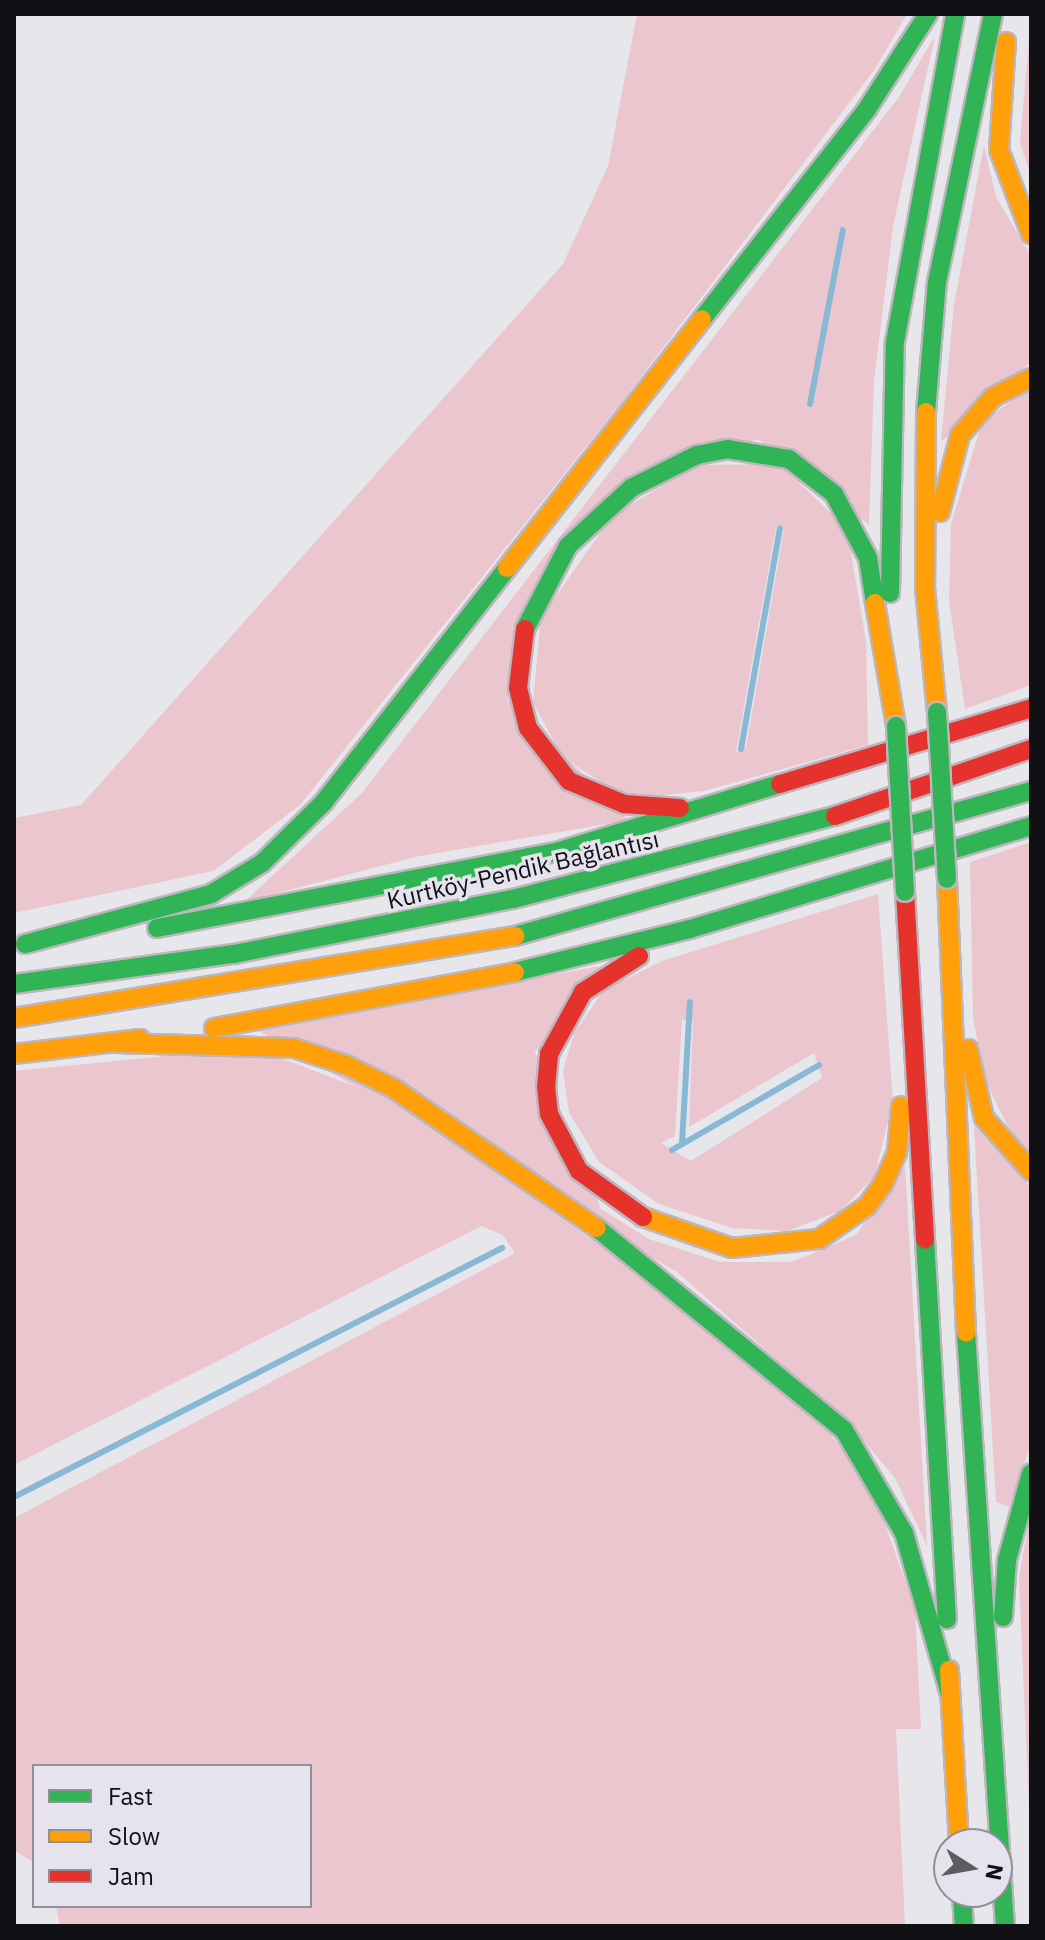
<!DOCTYPE html>
<meta charset="utf-8">
<style>
body{margin:0}
#map{position:relative;width:1045px;height:1940px;overflow:hidden;background:#e7e6eb;font-family:"IBM Plex Sans",sans-serif}
div>[style]{position:absolute}
.green>*{inset:0;background:#ebc6ce}
.stream>*{height:6px;margin:-3px;padding:0 3px;transform-origin:3px;border-radius:3px;background:#88b8d5}
.roads{filter:drop-shadow(2px 0 #bdb6be) drop-shadow(-2px 0 #bdb6be) drop-shadow(0 2px #bdb6be) drop-shadow(0 -2px #bdb6be)}
.fast>*{height:18px;margin:-9px;padding:0 9px;transform-origin:9px;border-radius:9px;background:#30b455}
.slow>*{height:18px;margin:-9px;padding:0 9px;transform-origin:9px;border-radius:9px;background:#ff9f0a}
.jam>*{height:18px;margin:-9px;padding:0 9px;transform-origin:9px;border-radius:9px;background:#e5322d}
.bridges{filter:drop-shadow(2px 0 #bdb6be) drop-shadow(-2px 0 #bdb6be) drop-shadow(0 2px #bdb6be) drop-shadow(0 -2px #bdb6be)}
.fast-bridge>*{height:18px;margin:-9px;padding:0 9px;transform-origin:9px;border-radius:9px;background:#30b455}
span{translate:-50% -50%;white-space:nowrap;text-align:center;line-height:1.15;-webkit-text-stroke:7px #e6e3ee;paint-order:stroke}
.street-label{font-size:24px;color:#111014}
.frame{position:absolute;inset:0;border:16px solid #111014;pointer-events:none}
.legend{position:absolute;left:32px;top:1764px;width:280px;height:144px;box-sizing:border-box;background:#e6e3ee;border:2px solid #918f97;margin:0;padding:10px 14px;list-style:none;font-size:24px;color:#111014}
.legend li{display:flex;align-items:center;gap:16px;height:40px}
.legend b{width:40px;border:2px solid #918f97}
.north{position:absolute;left:933px;top:1828px;width:80px;height:80px;box-sizing:border-box;background:#e6e3ee;border:2px solid #918f97;border-radius:50%;rotate:101deg;font-size:22px;font-weight:700;line-height:32px;text-align:center;color:#111014}
.north::after{content:'';display:block;margin:auto;width:28px;height:36px;background:#5c5b5f;clip-path:polygon(50% 0,100% 100%,50% 72%,0 100%)}
</style>
<div id="map">
<div class="green">
<i style="clip-path:polygon(637px 14px,907px 14px,875px 69px,621px 403px,300px 805px,213px 871px,14px 913px,14px 818px,81px 805px,563px 264px,608px 166px)"></i>
<i style="clip-path:polygon(1031px 16px,1031px 177px,1020px 143px)"></i>
<i style="clip-path:polygon(935px 36px,893px 226px,874px 381px,869px 525px,758px 439px,589px 510px,507px 699px,629px 820px,415px 857px,244px 902px,362px 793px,899px 97px)"></i>
<i style="clip-path:polygon(984px 145px,996px 197px,1031px 256px,1031px 362px,941px 442px,954px 304px)"></i>
<i style="clip-path:polygon(1031px 387px,1031px 685px,965px 709px,949px 601px,951px 524px,982px 422px)"></i>
<i style="clip-path:polygon(evenodd,780px 464px,847px 529px,866px 641px,868px 745px,704px 791px,644px 797px,615px 791px,562px 757px,533px 702px,541px 617px,613px 515px,698px 465px,780px 464px,776px 527px,784px 529px,746px 747px,736px 752px,776px 527px)"></i>
<i style="clip-path:polygon(1031px 842px,1031px 1153px,1014px 1139px,985px 1080px,973px 1017px,970px 862px)"></i>
<i style="clip-path:polygon(evenodd,878px 894px,893px 1102px,874px 1177px,840px 1211px,787px 1231px,732px 1228px,659px 1204px,599px 1162px,569px 1112px,563px 1071px,574px 1033px,604px 990px,662px 961px,878px 894px,682px 1020px,693px 1021px,689px 1127px,814px 1053px,822px 1078px,691px 1161px,661px 1143px,675px 1136px,682px 1020px)"></i>
<i style="clip-path:polygon(600px 966px,535px 1052px,601px 1209px,649px 1239px,720px 1262px,792px 1262px,856px 1235px,905px 1166px,927px 1546px,895px 1478px,847px 1421px,677px 1272px,259px 1031px)"></i>
<i style="clip-path:polygon(187px 1054px,278px 1057px,393px 1101px,647px 1278px,831px 1435px,872px 1487px,915px 1609px,921px 1729px,896px 1729px,905px 1926px,60px 1926px,56px 1906px,310px 1906px,310px 1766px,34px 1766px,34px 1863px,14px 1850px,14px 1518px,515px 1253px,503px 1235px,481px 1226px,14px 1465px,14px 1071px)"></i>
<i style="clip-path:polygon(974px 1126px,1031px 1186px,1031px 1443px,1009px 1507px,996px 1502px)"></i>
<i style="clip-path:polygon(1031px 1509px,1031px 1855px,1019px 1578px)"></i>
</div>
<div class="stream">
<i style="left:810px;top:404px;width:177px;rotate:-79.3deg"></i>
<i style="left:741px;top:749px;width:224px;rotate:-80deg"></i>
<i style="left:682px;top:1144px;width:142px;rotate:-86.8deg"></i>
<i style="left:672px;top:1150px;width:170px;rotate:-30deg"></i>
<i style="left:14px;top:1497px;width:548px;rotate:-27.03deg"></i>
</div>
<div class="roads">
<div class="fast">
<i style="left:702px;top:319px;width:267px;rotate:-51.8deg"></i>
<i style="left:867px;top:109px;width:113px;rotate:-57.3deg"></i>
<i style="left:926px;top:412px;width:130px;rotate:-85.2deg"></i>
<i style="left:937px;top:282px;width:274px;rotate:-78.2deg"></i>
<i style="left:890px;top:593px;width:251px;rotate:-88.9deg"></i>
<i style="left:895px;top:342px;width:333px;rotate:-79.6deg"></i>
<i style="left:525px;top:629px;width:93px;rotate:-62.6deg"></i>
<i style="left:568px;top:546px;width:86px;rotate:-42.6deg"></i>
<i style="left:631px;top:488px;width:74px;rotate:-26.6deg"></i>
<i style="left:697px;top:455px;width:31px;rotate:-11deg"></i>
<i style="left:727px;top:449px;width:63px;rotate:9.2deg"></i>
<i style="left:789px;top:459px;width:57px;rotate:37.9deg"></i>
<i style="left:834px;top:494px;width:72px;rotate:62deg"></i>
<i style="left:868px;top:558px;width:46px;rotate:81.2deg"></i>
<i style="left:157px;top:928px;width:409px;rotate:-10.8deg"></i>
<i style="left:559px;top:851px;width:231px;rotate:-16.9deg"></i>
<i style="left:515px;top:936px;width:536px;rotate:-15.7deg"></i>
<i style="left:25px;top:944px;width:193px;rotate:-15deg"></i>
<i style="left:211px;top:894px;width:60px;rotate:-31.3deg"></i>
<i style="left:262px;top:863px;width:86px;rotate:-44.5deg"></i>
<i style="left:323px;top:803px;width:298px;rotate:-51.9deg"></i>
<i style="left:515px;top:972px;width:180px;rotate:-13.8deg"></i>
<i style="left:690px;top:929px;width:356px;rotate:-16.8deg"></i>
<i style="left:14px;top:984px;width:222px;rotate:-7.8deg"></i>
<i style="left:234px;top:954px;width:284px;rotate:-11.2deg"></i>
<i style="left:513px;top:899px;width:333px;rotate:-14.5deg"></i>
<i style="left:597px;top:1228px;width:319px;rotate:39.3deg"></i>
<i style="left:844px;top:1430px;width:119px;rotate:59.8deg"></i>
<i style="left:904px;top:1533px;width:167px;rotate:74.1deg"></i>
<i style="left:925px;top:1239px;width:381px;rotate:86.7deg"></i>
<i style="left:966px;top:1333px;width:594px;rotate:86.24deg"></i>
<i style="left:1003px;top:1617px;width:57px;rotate:-86deg"></i>
<i style="left:1007px;top:1560px;width:90px;rotate:-74.6deg"></i>
<i style="left:962px;top:1892px;width:34px;rotate:87deg"></i>
</div>
<div class="slow">
<i style="left:1006px;top:42px;width:108px;rotate:93.7deg"></i>
<i style="left:999px;top:150px;width:90px;rotate:69.1deg"></i>
<i style="left:926px;top:412px;width:176px;rotate:90.3deg"></i>
<i style="left:925px;top:588px;width:125px;rotate:84.5deg"></i>
<i style="left:940px;top:512px;width:80px;rotate:-75.4deg"></i>
<i style="left:960px;top:435px;width:50px;rotate:-49deg"></i>
<i style="left:993px;top:397px;width:42px;rotate:-26.6deg"></i>
<i style="left:507px;top:568px;width:316px;rotate:-51.9deg"></i>
<i style="left:875px;top:603px;width:125px;rotate:80.3deg"></i>
<i style="left:947px;top:879px;width:454px;rotate:87.6deg"></i>
<i style="left:14px;top:1018px;width:508px;rotate:-9.3deg"></i>
<i style="left:214px;top:1028px;width:306px;rotate:-10.5deg"></i>
<i style="left:117px;top:1043px;width:177px;rotate:1.6deg"></i>
<i style="left:294px;top:1048px;width:55px;rotate:18.1deg"></i>
<i style="left:346px;top:1065px;width:52px;rotate:26.1deg"></i>
<i style="left:393px;top:1088px;width:247px;rotate:34.5deg"></i>
<i style="left:968px;top:1049px;width:71px;rotate:76.9deg"></i>
<i style="left:984px;top:1118px;width:71px;rotate:48.4deg"></i>
<i style="left:14px;top:1054px;width:127px;rotate:-6.8deg"></i>
<i style="left:643px;top:1217px;width:94px;rotate:19.2deg"></i>
<i style="left:732px;top:1248px;width:87px;rotate:-5.9deg"></i>
<i style="left:819px;top:1239px;width:58px;rotate:-34.5deg"></i>
<i style="left:867px;top:1206px;width:27px;rotate:-54deg"></i>
<i style="left:883px;top:1184px;width:35px;rotate:-66deg"></i>
<i style="left:897px;top:1152px;width:46px;rotate:-85deg"></i>
<i style="left:949px;top:1670px;width:174px;rotate:86.7deg"></i>
</div>
<div class="jam">
<i style="left:525px;top:629px;width:59px;rotate:96.8deg"></i>
<i style="left:518px;top:688px;width:41px;rotate:76deg"></i>
<i style="left:528px;top:728px;width:67px;rotate:52.3deg"></i>
<i style="left:569px;top:781px;width:60px;rotate:22.7deg"></i>
<i style="left:624px;top:804px;width:56px;rotate:4.1deg"></i>
<i style="left:780px;top:784px;width:262px;rotate:-16.8deg"></i>
<i style="left:835px;top:816px;width:207px;rotate:-18.9deg"></i>
<i style="left:905px;top:892px;width:348px;rotate:86.7deg"></i>
<i style="left:639px;top:956px;width:67px;rotate:147.3deg"></i>
<i style="left:583px;top:992px;width:71px;rotate:118.7deg"></i>
<i style="left:549px;top:1054px;width:32px;rotate:95deg"></i>
<i style="left:546px;top:1086px;width:28px;rotate:84deg"></i>
<i style="left:549px;top:1114px;width:64px;rotate:62.2deg"></i>
<i style="left:579px;top:1171px;width:79px;rotate:35.7deg"></i>
</div>
</div>
<div class="bridges">
<div class="fast-bridge">
<i style="left:937px;top:712px;width:167px;rotate:86.6deg"></i>
<i style="left:896px;top:726px;width:166px;rotate:86.9deg"></i>
</div>
</div>
<div class="street-label">
<span style="left:523px;top:870px;rotate:-13deg">Kurtköy-Pendik Bağlantısı</span>
</div>
<div class="frame"></div>
<ul class="legend">
<li><b style="height:10px;background:#30b455"></b>Fast</li>
<li><b style="height:10px;background:#ff9f0a"></b>Slow</li>
<li><b style="height:10px;background:#e5322d"></b>Jam</li>
</ul>
<div class="north">N</div>
</div>
